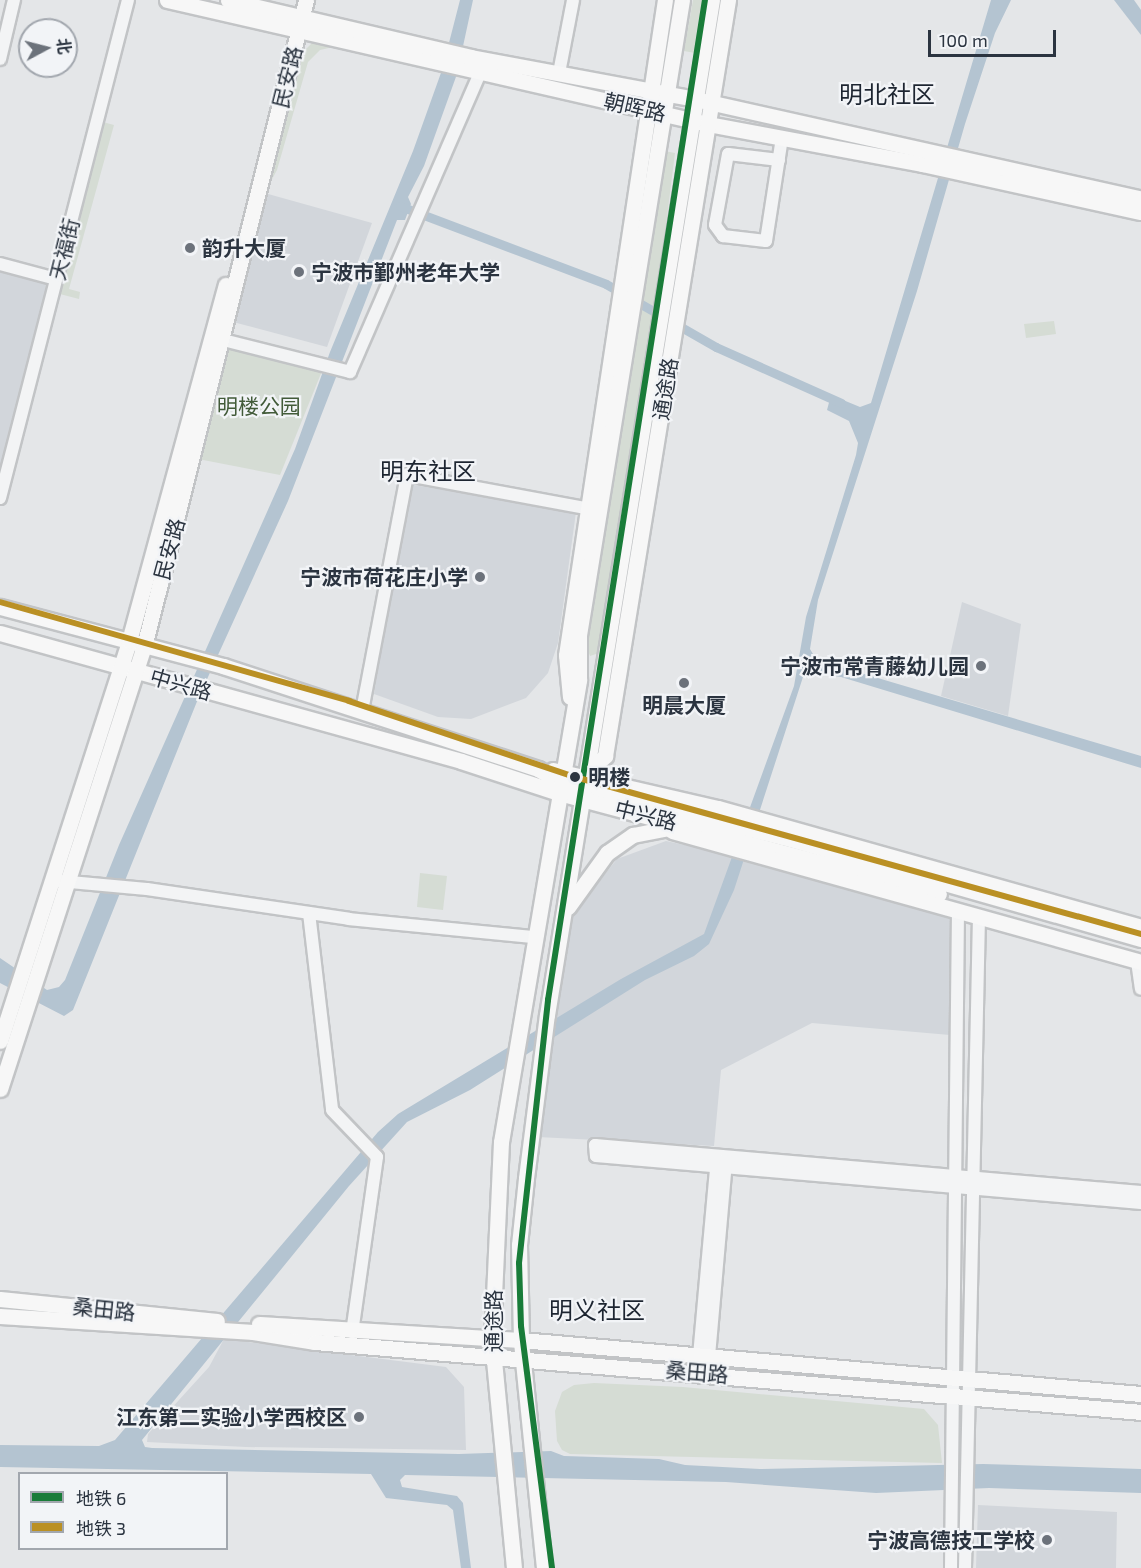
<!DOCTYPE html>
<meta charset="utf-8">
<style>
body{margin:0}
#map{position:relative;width:1141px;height:1568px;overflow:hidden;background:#e4e6e8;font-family:"Exo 2","Noto Sans SC",sans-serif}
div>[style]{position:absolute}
.built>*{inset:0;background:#d2d6db}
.green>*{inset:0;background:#d5dcd4}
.water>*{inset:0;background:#b4c4d1}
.canal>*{height:9px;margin:-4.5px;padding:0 4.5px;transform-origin:4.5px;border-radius:4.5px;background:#b4c4d1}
.roads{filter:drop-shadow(2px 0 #c2c4c6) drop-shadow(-2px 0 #c2c4c6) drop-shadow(0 2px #c2c4c6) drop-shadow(0 -2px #c2c4c6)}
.minor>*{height:12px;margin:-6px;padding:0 6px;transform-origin:6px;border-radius:6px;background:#f3f4f5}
.major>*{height:15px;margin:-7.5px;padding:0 7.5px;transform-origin:7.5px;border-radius:7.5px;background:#f7f7f7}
.metro-1>*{height:6px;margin:-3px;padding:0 3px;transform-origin:3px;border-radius:3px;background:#197c39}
.metro-2>*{height:6px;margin:-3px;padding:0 3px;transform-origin:3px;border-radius:3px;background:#ba9024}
.dots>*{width:16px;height:16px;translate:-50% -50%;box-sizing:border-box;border:3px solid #f2f4f7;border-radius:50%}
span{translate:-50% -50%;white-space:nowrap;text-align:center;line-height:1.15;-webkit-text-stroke:4.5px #f2f4f7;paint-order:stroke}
.street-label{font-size:21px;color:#2b3440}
.poi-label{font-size:21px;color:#2b3440;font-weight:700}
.left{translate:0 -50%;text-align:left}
.right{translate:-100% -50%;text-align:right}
.park-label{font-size:21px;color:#425b39}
.stop-label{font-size:21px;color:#2b3440;font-weight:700}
.quarter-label{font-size:24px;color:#1d2531}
.legend{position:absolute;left:18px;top:1472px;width:210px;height:78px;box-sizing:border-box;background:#f2f4f7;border:2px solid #a2a7ae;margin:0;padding:8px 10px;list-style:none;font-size:18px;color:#2b3440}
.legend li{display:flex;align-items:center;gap:12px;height:30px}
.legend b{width:30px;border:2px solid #a2a7ae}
.north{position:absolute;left:18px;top:18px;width:60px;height:60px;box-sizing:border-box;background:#f2f4f7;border:2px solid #a2a7ae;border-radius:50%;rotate:83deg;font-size:16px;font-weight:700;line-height:24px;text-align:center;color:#2b3440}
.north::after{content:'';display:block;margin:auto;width:21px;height:27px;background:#6c727b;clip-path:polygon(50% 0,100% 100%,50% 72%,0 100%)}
.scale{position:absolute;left:928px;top:30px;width:128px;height:27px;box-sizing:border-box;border:3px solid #2b3440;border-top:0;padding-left:8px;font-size:18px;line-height:21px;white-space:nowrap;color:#2b3440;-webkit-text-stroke:4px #f2f4f7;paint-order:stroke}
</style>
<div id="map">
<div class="built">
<i style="clip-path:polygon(261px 192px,372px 223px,327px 347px,233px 322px)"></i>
<i style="clip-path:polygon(0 267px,52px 281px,0 487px)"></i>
<i style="clip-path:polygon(408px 484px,576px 512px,558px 643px,548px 673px,526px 698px,471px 719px,438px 717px,374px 694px)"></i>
<i style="clip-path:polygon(962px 602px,1021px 624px,1008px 716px,941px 696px)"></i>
<i style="clip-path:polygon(666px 841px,750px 859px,953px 914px,950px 1035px,812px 1023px,721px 1070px,714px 1146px,538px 1137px,572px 915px,617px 859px)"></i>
<i style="clip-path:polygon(224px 1339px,446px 1367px,464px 1387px,466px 1450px,246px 1447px,147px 1442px,148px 1434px,209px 1367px)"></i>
<i style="clip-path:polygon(978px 1505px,1117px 1512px,1116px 1568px,976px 1568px)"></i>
</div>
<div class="green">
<i style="clip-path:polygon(693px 0,704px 0,695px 53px,684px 51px)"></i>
<i style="clip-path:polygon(332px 42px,333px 47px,320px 50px,308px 62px,277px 170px,270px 183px,265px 182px,299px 56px,312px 43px)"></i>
<i style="clip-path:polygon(99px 121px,114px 125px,69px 289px,80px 292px,79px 299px,56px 293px)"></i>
<i style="clip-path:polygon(664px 151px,675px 153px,659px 281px,599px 653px,590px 656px,585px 642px)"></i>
<i style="clip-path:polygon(1054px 321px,1056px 334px,1026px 338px,1024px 324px)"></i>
<i style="clip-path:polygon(227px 347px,322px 371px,280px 475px,198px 459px)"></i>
<i style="clip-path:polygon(420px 873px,447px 876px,443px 910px,417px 907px)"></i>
<i style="clip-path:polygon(594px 1383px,683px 1387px,924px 1409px,938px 1425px,942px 1463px,570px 1454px,562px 1450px,557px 1441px,555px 1411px,562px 1392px,574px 1385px)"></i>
</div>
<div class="water">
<i style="clip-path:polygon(460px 0,473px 0,457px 74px,424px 166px,408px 197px,411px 204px,405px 220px,397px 220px,288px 501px,198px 699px,73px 1010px,64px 1016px,0 983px,0 958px,47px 990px,59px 987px,65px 980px,119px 845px,295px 449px,330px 352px,413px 151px,442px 70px)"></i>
<i style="clip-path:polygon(991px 0,1011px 0,995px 33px,965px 124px,917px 291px,818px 600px,810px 649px,816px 659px,827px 663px,1141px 756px,1141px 768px,841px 677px,815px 673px,803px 677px,734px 890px,709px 944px,694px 956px,645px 980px,470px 1090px,407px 1122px,349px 1186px,142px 1440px,145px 1447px,152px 1448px,459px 1454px,551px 1451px,564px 1456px,659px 1459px,685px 1465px,760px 1469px,983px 1464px,1141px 1469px,1141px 1493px,989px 1488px,876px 1493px,726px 1482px,405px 1475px,400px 1480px,402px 1487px,457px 1496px,463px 1503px,471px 1568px,461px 1568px,453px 1510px,447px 1505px,386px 1498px,371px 1474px,0 1467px,0 1445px,99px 1446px,115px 1440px,378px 1132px,398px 1114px,621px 979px,704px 934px,794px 686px,806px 617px,856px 455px,858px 443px,849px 421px,827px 410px,831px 395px,860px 407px,871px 403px)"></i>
<i style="clip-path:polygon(1114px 0,1134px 0,1141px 10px,1141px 35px)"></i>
</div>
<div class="canal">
<i style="left:400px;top:206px;width:220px;rotate:20.7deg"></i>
<i style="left:606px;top:284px;width:127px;rotate:29.8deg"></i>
<i style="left:716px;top:347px;width:137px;rotate:24.1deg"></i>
</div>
<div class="roads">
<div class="minor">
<i style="left:0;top:59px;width:61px;rotate:-76.7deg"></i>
<i style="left:559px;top:73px;width:74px;rotate:-79.1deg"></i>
<i style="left:779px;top:160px;width:51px;rotate:-173.3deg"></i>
<i style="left:728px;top:154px;width:72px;rotate:100.4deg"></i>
<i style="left:715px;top:225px;width:14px;rotate:54deg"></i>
<i style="left:723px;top:236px;width:43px;rotate:6.6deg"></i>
<i style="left:766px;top:241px;width:104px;rotate:-81.2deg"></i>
<i style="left:0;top:264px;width:58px;rotate:15deg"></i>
<i style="left:223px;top:340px;width:131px;rotate:14.1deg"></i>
<i style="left:350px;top:372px;width:336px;rotate:-66.5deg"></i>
<i style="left:0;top:498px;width:514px;rotate:-75.59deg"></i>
<i style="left:362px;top:711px;width:240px;rotate:-79.2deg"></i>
<i style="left:407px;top:475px;width:191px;rotate:10.5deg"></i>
<i style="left:59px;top:881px;width:88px;rotate:5.2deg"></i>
<i style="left:147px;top:889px;width:204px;rotate:8.4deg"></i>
<i style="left:349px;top:919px;width:186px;rotate:5.6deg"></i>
<i style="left:309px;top:913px;width:198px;rotate:83.3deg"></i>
<i style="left:332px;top:1110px;width:65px;rotate:46.2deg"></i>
<i style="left:377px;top:1157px;width:177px;rotate:98.1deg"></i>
<i style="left:1137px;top:961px;width:28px;rotate:82deg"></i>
<i style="left:1141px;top:1192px;width:548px;rotate:-175.08deg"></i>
<i style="left:595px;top:1145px;width:11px;rotate:85deg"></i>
<i style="left:596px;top:1156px;width:547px;rotate:4.93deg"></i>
<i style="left:699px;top:1356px;width:197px;rotate:-84.8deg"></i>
<i style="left:709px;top:1356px;width:197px;rotate:-85deg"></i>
<i style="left:951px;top:1568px;width:657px;rotate:-89.39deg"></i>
<i style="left:965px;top:1568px;width:651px;rotate:-88.77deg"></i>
</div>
<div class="major">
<i style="left:167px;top:0;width:555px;rotate:12.91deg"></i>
<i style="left:708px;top:124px;width:218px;rotate:10.6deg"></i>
<i style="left:922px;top:164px;width:224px;rotate:12.4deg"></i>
<i style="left:228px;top:0;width:250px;rotate:13.2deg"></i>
<i style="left:471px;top:57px;width:228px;rotate:10.6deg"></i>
<i style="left:695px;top:99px;width:457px;rotate:12.6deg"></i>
<i style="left:0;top:607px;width:231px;rotate:14.8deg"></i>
<i style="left:223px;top:666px;width:331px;rotate:18.1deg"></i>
<i style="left:538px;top:769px;width:27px;rotate:31deg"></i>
<i style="left:561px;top:783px;width:228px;rotate:13.7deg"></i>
<i style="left:783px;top:837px;width:372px;rotate:15.9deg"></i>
<i style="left:0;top:633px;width:478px;rotate:15.5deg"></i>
<i style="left:461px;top:761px;width:103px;rotate:18.1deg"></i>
<i style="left:559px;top:793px;width:393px;rotate:14.9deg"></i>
<i style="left:570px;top:697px;width:42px;rotate:-95.4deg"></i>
<i style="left:566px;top:655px;width:662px;rotate:-81.41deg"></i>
<i style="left:553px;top:770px;width:169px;rotate:13deg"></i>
<i style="left:718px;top:808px;width:439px;rotate:15.7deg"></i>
<i style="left:588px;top:771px;width:23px;rotate:-41deg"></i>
<i style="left:605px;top:756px;width:766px;rotate:-80.76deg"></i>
<i style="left:672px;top:831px;width:487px;rotate:15.6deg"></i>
<i style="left:568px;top:907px;width:67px;rotate:-54.2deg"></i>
<i style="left:607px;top:853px;width:32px;rotate:-35deg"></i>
<i style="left:633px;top:835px;width:33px;rotate:-11deg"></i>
<i style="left:0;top:1041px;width:420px;rotate:-72.1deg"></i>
<i style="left:129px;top:641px;width:369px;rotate:-74.8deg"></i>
<i style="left:0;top:1089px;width:469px;rotate:-72deg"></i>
<i style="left:145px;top:643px;width:663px;rotate:-75.94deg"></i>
<i style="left:0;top:1299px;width:218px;rotate:5.8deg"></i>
<i style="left:0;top:1316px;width:254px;rotate:3.6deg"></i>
<i style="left:253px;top:1332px;width:63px;rotate:9.2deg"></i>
<i style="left:315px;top:1342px;width:829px;rotate:4.84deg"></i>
<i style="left:259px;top:1324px;width:262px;rotate:3.5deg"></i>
<i style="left:521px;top:1340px;width:622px;rotate:4.98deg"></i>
<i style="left:514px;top:1568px;width:229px;rotate:-95.5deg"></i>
<i style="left:492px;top:1340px;width:198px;rotate:-87.4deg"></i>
<i style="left:501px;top:1142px;width:469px;rotate:-80.4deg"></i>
<i style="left:579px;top:680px;width:45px;rotate:-90deg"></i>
<i style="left:579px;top:635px;width:643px;rotate:-80.79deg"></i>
<i style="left:544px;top:1568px;width:229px;rotate:-95.8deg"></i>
<i style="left:521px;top:1340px;width:95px;rotate:-91.2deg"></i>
<i style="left:519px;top:1245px;width:67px;rotate:-84deg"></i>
<i style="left:526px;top:1178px;width:164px;rotate:-82.7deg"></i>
<i style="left:547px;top:1015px;width:1028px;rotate:-80.77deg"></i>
</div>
</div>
<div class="metro-1">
<i style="left:552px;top:1568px;width:244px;rotate:-97.3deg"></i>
<i style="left:521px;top:1326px;width:63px;rotate:-91.8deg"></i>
<i style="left:519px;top:1263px;width:265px;rotate:-83.7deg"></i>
<i style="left:548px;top:1000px;width:1012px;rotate:-81.08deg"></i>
</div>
<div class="metro-2">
<i style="left:0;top:602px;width:363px;rotate:15.8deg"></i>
<i style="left:349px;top:701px;width:238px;rotate:18.6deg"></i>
<i style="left:575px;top:777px;width:587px;rotate:15.5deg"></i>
</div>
<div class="dots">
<i style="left:190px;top:248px;background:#6c727b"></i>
<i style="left:299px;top:272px;background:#6c727b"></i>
<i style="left:480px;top:577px;background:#6c727b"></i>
<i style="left:981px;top:666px;background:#6c727b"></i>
<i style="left:684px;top:683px;background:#6c727b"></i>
<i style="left:575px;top:777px;background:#2b3440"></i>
<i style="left:359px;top:1417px;background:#6c727b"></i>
<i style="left:1047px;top:1540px;background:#6c727b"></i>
</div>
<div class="street-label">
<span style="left:287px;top:77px;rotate:-76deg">民安路</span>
<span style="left:635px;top:107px;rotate:13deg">朝晖路</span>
<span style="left:64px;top:249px;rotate:-76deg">天福街</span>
<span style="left:665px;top:389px;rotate:-81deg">通途路</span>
<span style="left:169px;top:549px;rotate:-75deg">民安路</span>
<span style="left:181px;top:684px;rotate:16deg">中兴路</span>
<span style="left:646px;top:815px;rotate:14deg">中兴路</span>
<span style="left:104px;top:1309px;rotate:6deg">桑田路</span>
<span style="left:493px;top:1321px;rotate:-90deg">通途路</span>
<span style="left:697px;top:1372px;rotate:5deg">桑田路</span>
</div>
<div class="poi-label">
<span class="left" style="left:202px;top:248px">韵升大厦</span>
<span class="left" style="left:311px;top:272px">宁波市鄞州老年大学</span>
<span class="right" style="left:468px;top:577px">宁波市荷花庄小学</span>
<span class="right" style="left:969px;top:666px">宁波市常青藤幼儿园</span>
<span style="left:684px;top:705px">明晨大厦</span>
<span class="right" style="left:347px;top:1417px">江东第二实验小学西校区</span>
<span class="right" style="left:1035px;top:1540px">宁波高德技工学校</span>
</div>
<div class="park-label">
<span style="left:259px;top:406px">明楼公园</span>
</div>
<div class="stop-label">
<span class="left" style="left:588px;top:777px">明楼</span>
</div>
<div class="quarter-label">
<span style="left:887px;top:94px">明北社区</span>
<span style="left:428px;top:471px">明东社区</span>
<span style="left:597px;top:1310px">明义社区</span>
</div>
<ul class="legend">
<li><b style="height:8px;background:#197c39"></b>地铁 6</li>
<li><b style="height:8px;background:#ba9024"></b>地铁 3</li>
</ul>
<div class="north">北</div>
<div class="scale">100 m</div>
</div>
